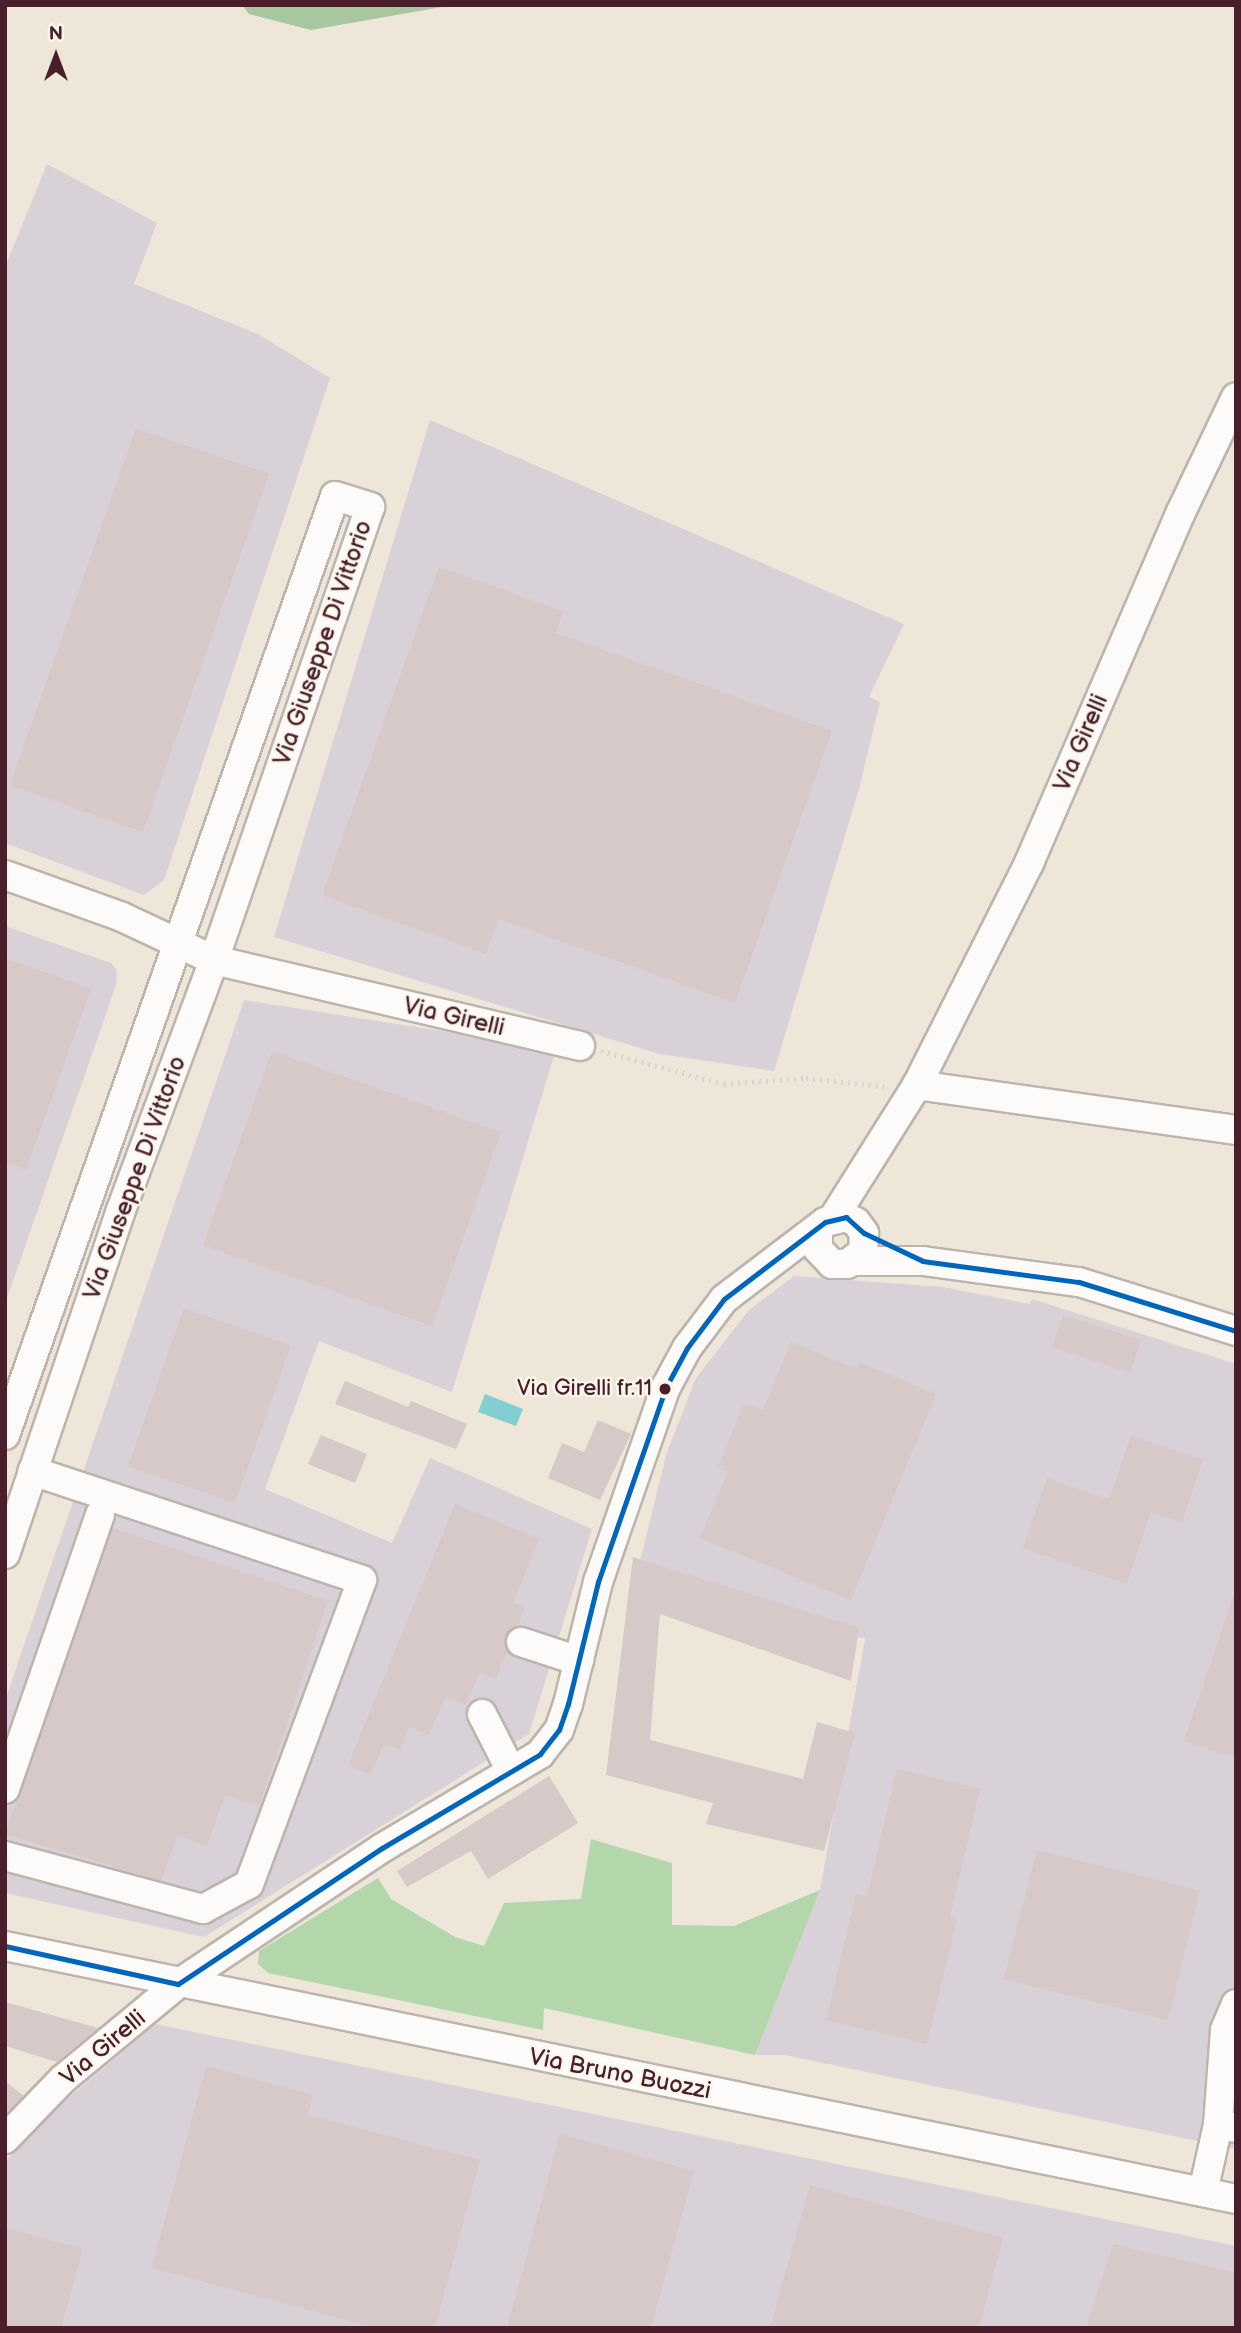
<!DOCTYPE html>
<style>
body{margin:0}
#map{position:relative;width:1241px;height:2333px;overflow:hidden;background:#ede6d9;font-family:"Balsamiq Sans",sans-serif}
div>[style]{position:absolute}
.industrial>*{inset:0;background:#d9d1d8}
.green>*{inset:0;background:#b3d7ab}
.forest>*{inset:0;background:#a6c7a0}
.water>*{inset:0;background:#83ced0}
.building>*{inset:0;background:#d6c9c7}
.path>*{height:4.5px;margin-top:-2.25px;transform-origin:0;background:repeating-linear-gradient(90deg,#d8d4d1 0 2px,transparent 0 7px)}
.roads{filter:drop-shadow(2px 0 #bdb4ad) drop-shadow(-2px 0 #bdb4ad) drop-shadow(0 2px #bdb4ad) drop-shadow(0 -2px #bdb4ad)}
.minor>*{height:28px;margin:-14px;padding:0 14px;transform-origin:14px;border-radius:14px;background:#fcfbf9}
.bus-1>*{height:5px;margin:-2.5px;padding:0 2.5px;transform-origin:2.5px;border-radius:2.5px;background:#0065bd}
.dots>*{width:19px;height:19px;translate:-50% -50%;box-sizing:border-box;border:4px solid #fbf7ec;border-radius:50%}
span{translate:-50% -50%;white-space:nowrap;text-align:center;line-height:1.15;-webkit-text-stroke:5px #fbf7ec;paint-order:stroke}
.bus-label{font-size:22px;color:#4a1f2b}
.right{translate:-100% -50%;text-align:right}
.street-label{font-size:24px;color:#4a1f2b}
.frame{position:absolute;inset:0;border:7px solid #4a1f2b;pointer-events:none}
.north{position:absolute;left:21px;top:21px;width:70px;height:70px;-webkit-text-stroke:5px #fbf7ec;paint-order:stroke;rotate:0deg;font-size:19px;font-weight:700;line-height:28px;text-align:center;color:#4a1f2b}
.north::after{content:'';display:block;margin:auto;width:24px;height:32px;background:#4a1f2b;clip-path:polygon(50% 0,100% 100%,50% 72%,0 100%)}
</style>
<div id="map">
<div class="industrial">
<i style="clip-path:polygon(47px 164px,157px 223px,134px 284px,258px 334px,330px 378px,164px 880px,144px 895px,5px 843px,5px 267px)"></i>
<i style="clip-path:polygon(430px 420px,904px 624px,869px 697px,880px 702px,859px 789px,774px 1071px,660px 1054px,274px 937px)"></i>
<i style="clip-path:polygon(5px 926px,111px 963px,117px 970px,116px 985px,5px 1304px)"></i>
<i style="clip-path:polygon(244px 1000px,556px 1049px,452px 1392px,319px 1341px,265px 1489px,392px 1543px,430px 1458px,592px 1529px,529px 1734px,204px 1937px,5px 1893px,5px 1701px)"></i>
<i style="clip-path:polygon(794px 1276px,943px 1287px,1029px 1304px,1032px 1299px,1236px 1364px,1236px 2149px,785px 2055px,755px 2055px,820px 1890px,865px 1639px,639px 1565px,667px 1452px,696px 1378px,749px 1310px)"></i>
<i style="clip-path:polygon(155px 2024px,1236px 2246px,1236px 2328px,5px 2328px,5px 2162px,47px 2116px)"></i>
</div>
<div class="green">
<i style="clip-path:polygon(591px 1839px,672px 1863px,672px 1925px,734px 1926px,820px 1890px,755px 2055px,544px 2008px,543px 2030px,268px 1973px,258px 1964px,259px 1951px,378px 1878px,391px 1899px,455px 1937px,484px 1946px,504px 1903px,581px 1899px)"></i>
</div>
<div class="forest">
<i style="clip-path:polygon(242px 5px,453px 5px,311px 30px,249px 14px)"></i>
</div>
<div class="water">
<i style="clip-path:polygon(485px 1394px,523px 1409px,516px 1426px,478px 1412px)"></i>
</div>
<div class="building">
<i style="clip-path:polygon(136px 428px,269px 474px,143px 832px,10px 785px)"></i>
<i style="clip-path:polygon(439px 567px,563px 611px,556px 633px,832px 731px,735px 1003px,499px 919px,486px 954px,322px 895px)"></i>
<i style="clip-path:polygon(5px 958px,91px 989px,26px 1170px,5px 1162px)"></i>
<i style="clip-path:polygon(272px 1051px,501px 1132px,432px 1326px,203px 1245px)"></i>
<i style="clip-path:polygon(184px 1308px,291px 1346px,235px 1503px,128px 1466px)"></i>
<i style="clip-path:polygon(1063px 1315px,1141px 1340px,1130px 1373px,1052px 1347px)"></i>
<i style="clip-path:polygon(791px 1342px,856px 1369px,859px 1362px,936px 1394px,851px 1600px,700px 1538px,728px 1472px,718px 1468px,744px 1403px,763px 1410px)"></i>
<i style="clip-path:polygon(345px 1381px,408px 1407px,411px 1401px,467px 1424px,456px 1449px,335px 1404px)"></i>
<i style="clip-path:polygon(598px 1420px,631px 1434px,600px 1500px,548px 1478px,562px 1443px,584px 1452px)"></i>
<i style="clip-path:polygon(321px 1435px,367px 1454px,355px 1483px,308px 1464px)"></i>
<i style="clip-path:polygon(1131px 1436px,1203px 1460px,1182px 1523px,1151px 1512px,1127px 1584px,1023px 1548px,1047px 1478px,1109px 1499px)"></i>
<i style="clip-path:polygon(455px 1504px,539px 1539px,513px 1603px,525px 1607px,518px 1626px,506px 1636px,507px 1651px,496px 1679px,479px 1673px,466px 1705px,445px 1697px,429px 1735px,409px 1727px,400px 1750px,384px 1743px,371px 1775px,348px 1765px)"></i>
<i style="clip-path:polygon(113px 1528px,328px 1601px,259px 1806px,225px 1795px,207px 1846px,177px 1836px,161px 1881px,5px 1834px)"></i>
<i style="clip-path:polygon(633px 1557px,859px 1628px,851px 1681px,660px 1614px,650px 1740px,803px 1779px,817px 1722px,855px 1733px,824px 1851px,706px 1824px,713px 1803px,606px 1775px)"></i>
<i style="clip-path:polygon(1233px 1597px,1236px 1598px,1236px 1758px,1184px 1741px)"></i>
<i style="clip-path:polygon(897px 1769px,980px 1789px,950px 1917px,957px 1919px,927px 2044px,826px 2020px,856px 1894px,867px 1896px)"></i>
<i style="clip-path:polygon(549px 1776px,578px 1823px,488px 1879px,471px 1851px,407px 1887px,397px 1871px)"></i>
<i style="clip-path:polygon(1037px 1850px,1200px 1891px,1168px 2020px,1004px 1979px)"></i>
<i style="clip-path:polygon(5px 2002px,98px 2028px,57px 2062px,5px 2046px)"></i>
<i style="clip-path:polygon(206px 2066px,313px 2095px,308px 2115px,480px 2160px,435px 2328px,376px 2328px,152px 2268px)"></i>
<i style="clip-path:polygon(5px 2081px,24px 2096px,5px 2115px)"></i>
<i style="clip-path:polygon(560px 2134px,694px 2171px,651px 2328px,507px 2328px)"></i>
<i style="clip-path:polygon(810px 2185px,1003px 2238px,979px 2328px,770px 2328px)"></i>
<i style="clip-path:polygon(5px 2228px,83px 2249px,61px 2328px,5px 2328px)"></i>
<i style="clip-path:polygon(1113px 2244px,1236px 2273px,1236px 2328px,1086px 2328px)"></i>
</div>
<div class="path">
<i style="left:601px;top:1051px;width:127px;rotate:15deg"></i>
<i style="left:724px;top:1084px;width:82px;rotate:-4.2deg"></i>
<i style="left:806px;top:1078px;width:82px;rotate:6.3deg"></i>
</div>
<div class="roads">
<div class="minor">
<i style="left:5px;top:875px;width:124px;rotate:19.7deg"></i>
<i style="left:122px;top:917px;width:102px;rotate:25.1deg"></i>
<i style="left:214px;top:960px;width:376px;rotate:13.2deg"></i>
<i style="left:917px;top:1085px;width:322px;rotate:8deg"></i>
<i style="left:834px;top:1217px;width:156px;rotate:-57.8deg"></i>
<i style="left:917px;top:1085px;width:249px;rotate:-63.2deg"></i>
<i style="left:1029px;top:863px;width:382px;rotate:-66.6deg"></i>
<i style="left:1181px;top:512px;width:127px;rotate:-64.4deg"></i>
<i style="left:855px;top:1261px;width:68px"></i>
<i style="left:923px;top:1261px;width:157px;rotate:7.7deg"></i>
<i style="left:1079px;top:1282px;width:164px;rotate:17.3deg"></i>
<i style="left:5px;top:1435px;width:995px;rotate:-70.64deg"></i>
<i style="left:335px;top:496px;width:37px;rotate:17deg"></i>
<i style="left:370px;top:507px;width:479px;rotate:109deg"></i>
<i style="left:214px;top:960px;width:267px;rotate:110.4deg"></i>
<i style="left:121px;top:1210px;width:363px;rotate:108.6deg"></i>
<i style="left:521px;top:1642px;width:61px;rotate:18.1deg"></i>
<i style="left:482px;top:1714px;width:64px;rotate:63deg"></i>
<i style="left:5px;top:1789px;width:290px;rotate:-70.9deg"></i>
<i style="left:5px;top:1856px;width:205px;rotate:15deg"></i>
<i style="left:203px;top:1909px;width:52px;rotate:-28.5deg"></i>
<i style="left:249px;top:1884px;width:324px;rotate:-69.6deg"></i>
<i style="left:362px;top:1580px;width:347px;rotate:-161.7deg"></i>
<i style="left:5px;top:1946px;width:1257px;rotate:11.61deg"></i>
<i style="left:1236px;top:2004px;width:28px;rotate:113deg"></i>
<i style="left:1225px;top:2030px;width:95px;rotate:94.2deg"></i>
<i style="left:1218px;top:2125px;width:18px;rotate:9deg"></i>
<i style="left:5px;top:2139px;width:83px;rotate:-46deg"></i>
<i style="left:63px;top:2079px;width:149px;rotate:-39.6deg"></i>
<i style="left:178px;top:1984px;width:245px;rotate:-33.7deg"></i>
<i style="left:382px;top:1848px;width:184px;rotate:-30.7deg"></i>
<i style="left:540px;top:1754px;width:31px;rotate:-52deg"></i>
<i style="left:559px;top:1730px;width:28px;rotate:-71deg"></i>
<i style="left:568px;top:1704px;width:126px;rotate:-76.2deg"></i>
<i style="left:598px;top:1582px;width:207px;rotate:-70.8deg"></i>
<i style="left:666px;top:1387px;width:44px;rotate:-61.7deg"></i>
<i style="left:687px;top:1348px;width:61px;rotate:-52.9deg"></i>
<i style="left:724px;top:1299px;width:127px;rotate:-37.3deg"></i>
<i style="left:825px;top:1222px;width:22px;rotate:-13deg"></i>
<i style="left:846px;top:1217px;width:11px;rotate:27deg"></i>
<i style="left:856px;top:1222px;width:14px;rotate:54deg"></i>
<i style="left:864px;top:1233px;width:19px;rotate:93deg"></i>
<i style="left:863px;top:1252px;width:20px;rotate:143deg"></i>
<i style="left:847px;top:1264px;width:15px;rotate:180deg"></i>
<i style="left:832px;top:1264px;width:21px;rotate:-133deg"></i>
<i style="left:818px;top:1249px;width:17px;rotate:-90deg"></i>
<i style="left:1203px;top:2192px;width:69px;rotate:-77.4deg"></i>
</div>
</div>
<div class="bus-1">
<i style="left:5px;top:1946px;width:177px;rotate:12.4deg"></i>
<i style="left:178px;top:1984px;width:245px;rotate:-33.7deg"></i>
<i style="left:382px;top:1848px;width:184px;rotate:-30.7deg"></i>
<i style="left:540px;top:1754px;width:31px;rotate:-52deg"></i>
<i style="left:559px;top:1730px;width:28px;rotate:-71deg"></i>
<i style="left:568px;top:1704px;width:126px;rotate:-76.2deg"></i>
<i style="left:598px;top:1582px;width:207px;rotate:-70.8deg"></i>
<i style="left:666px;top:1387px;width:44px;rotate:-61.7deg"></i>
<i style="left:687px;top:1348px;width:61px;rotate:-52.9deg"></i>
<i style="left:724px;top:1299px;width:127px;rotate:-37.3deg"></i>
<i style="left:825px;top:1222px;width:22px;rotate:-13deg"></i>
<i style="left:846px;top:1217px;width:24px;rotate:42deg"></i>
<i style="left:864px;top:1233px;width:65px;rotate:25.4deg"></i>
<i style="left:923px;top:1261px;width:157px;rotate:7.7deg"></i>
<i style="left:1079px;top:1282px;width:164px;rotate:17.3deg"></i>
</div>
<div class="dots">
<i style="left:665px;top:1389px;background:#4a1f2b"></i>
</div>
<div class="bus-label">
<span class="right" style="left:652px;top:1389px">Via Girelli fr.11</span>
</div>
<div class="street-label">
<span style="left:323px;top:643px;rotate:-71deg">Via Giuseppe Di Vittorio</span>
<span style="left:1081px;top:743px;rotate:-67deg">Via Girelli</span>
<span style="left:454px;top:1017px;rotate:13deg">Via Girelli</span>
<span style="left:135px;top:1178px;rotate:-70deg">Via Giuseppe Di Vittorio</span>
<span style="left:103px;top:2048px;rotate:-40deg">Via Girelli</span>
<span style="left:620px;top:2074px;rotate:11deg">Via Bruno Buozzi</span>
</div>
<div class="frame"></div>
<div class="north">N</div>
</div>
